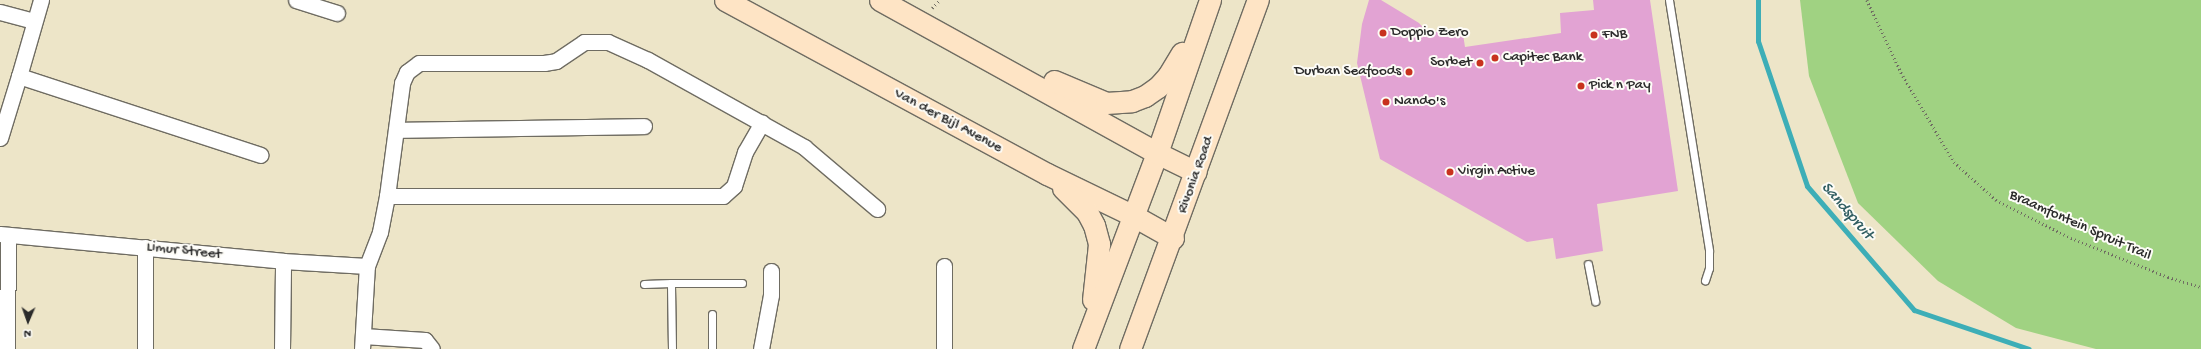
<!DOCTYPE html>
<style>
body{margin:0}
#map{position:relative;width:2201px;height:349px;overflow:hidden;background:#ede5c8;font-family:"Gochi Hand",sans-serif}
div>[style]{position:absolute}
.green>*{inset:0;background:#a0d282}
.stream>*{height:5px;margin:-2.5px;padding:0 2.5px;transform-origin:2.5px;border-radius:2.5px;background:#3daeb7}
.building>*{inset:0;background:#e2a3d3}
.path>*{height:2.5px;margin-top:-1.25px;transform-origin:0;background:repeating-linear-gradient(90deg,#6f6c62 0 1px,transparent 0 4px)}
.roads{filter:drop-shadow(1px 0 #6f6c62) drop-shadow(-1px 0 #6f6c62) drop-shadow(0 1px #6f6c62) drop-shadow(0 -1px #6f6c62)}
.lane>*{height:7px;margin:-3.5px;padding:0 3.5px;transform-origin:3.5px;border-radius:3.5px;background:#fff}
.street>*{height:15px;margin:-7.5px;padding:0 7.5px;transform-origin:7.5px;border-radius:7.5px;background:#fff}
.secondary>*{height:21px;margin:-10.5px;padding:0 10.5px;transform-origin:10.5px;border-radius:10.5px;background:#fee4c5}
.dots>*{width:11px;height:11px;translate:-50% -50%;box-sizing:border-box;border:2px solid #fdfcf7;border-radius:50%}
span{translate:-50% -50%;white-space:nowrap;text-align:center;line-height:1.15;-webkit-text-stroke:4px #fdfcf7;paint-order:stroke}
.poi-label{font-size:15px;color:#2b2b2b}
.left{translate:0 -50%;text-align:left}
.right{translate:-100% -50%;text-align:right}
.street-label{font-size:15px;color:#2b2b2b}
.water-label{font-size:16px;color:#325f63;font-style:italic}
.north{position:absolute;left:8px;top:301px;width:40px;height:40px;-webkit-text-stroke:3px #fdfcf7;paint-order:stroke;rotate:182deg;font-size:11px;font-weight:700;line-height:16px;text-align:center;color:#2b2b2b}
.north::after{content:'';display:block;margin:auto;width:14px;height:18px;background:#2b2b2b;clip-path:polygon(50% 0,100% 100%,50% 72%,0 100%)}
</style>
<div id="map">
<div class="green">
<i style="clip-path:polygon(1800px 0,2201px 0,2201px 349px,2096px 349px,2016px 328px,1938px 281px,1858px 203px,1809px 76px)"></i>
</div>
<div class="stream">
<i style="left:1758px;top:0;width:41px;rotate:90deg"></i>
<i style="left:1758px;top:41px;width:153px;rotate:71.3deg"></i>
<i style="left:1807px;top:186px;width:164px;rotate:49.2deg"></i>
<i style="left:1914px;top:310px;width:121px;rotate:18.7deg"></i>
</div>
<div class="building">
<i style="clip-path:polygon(1369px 0,1381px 0,1419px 23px,1428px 33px,1462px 28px,1465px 47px,1561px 33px,1560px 13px,1594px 10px,1593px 0,1650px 0,1678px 191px,1597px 204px,1603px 251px,1556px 259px,1553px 238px,1527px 242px,1380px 159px,1357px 63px,1362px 24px)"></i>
</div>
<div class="path">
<i style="left:1867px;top:0;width:84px;rotate:64.7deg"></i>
<i style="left:1903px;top:76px;width:100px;rotate:59.3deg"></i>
<i style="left:1954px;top:162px;width:57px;rotate:42.1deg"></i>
<i style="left:1996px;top:200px;width:84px;rotate:26.9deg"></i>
<i style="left:2071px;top:238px;width:105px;rotate:21.9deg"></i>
<i style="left:2168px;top:277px;width:34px;rotate:17deg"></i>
<i style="left:932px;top:8px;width:11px;rotate:-45deg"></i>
</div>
<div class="roads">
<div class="lane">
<i style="left:1669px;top:0;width:254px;rotate:80.9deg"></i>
<i style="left:1709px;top:251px;width:17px;rotate:90deg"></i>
<i style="left:1709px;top:268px;width:13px;rotate:108deg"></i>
<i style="left:1588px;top:264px;width:38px;rotate:79deg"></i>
<i style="left:644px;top:284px;width:27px;rotate:-2deg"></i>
<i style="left:672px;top:349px;width:66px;rotate:-90.9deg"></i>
<i style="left:671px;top:283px;width:71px"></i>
<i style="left:712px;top:349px;width:35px;rotate:-90deg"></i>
</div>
<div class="street">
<i style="left:41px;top:0;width:79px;rotate:106.1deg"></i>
<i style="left:19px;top:76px;width:254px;rotate:18.1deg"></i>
<i style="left:296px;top:0;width:43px;rotate:17.6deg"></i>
<i style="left:0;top:12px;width:35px;rotate:15deg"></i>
<i style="left:396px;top:130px;width:248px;rotate:-0.9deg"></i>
<i style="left:0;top:138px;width:65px;rotate:-73deg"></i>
<i style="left:387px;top:196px;width:336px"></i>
<i style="left:723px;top:196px;width:15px;rotate:-42deg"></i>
<i style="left:734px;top:186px;width:36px;rotate:-72deg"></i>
<i style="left:745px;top:152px;width:34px;rotate:-60deg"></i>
<i style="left:0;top:234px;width:284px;rotate:5.4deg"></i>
<i style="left:283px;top:261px;width:84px;rotate:3.4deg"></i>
<i style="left:145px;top:247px;width:102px;rotate:90deg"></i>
<i style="left:944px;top:266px;width:83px;rotate:90deg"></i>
<i style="left:363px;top:336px;width:62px;rotate:3.7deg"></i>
<i style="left:425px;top:340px;width:11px;rotate:52deg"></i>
<i style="left:7px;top:349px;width:114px;rotate:-89.5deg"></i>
<i style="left:282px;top:349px;width:88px;rotate:-89.3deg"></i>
<i style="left:362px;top:349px;width:83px;rotate:-86.6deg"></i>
<i style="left:367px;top:266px;width:36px;rotate:-69deg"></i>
<i style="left:380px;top:232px;width:37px;rotate:-79deg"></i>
<i style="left:387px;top:196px;width:114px;rotate:-82.4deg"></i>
<i style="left:402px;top:83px;width:12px;rotate:-66deg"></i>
<i style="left:407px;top:72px;width:15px;rotate:-37deg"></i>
<i style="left:419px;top:63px;width:125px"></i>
<i style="left:544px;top:63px;width:12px;rotate:-9deg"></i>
<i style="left:556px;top:61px;width:34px;rotate:-34deg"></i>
<i style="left:584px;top:42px;width:24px"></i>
<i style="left:608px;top:42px;width:44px;rotate:24.2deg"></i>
<i style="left:648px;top:60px;width:179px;rotate:29.1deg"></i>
<i style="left:804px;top:147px;width:96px;rotate:40.3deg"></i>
<i style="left:761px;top:349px;width:55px;rotate:-79.5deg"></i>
<i style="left:771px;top:295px;width:24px;rotate:-90deg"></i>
</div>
<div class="secondary">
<i style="left:725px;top:0;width:366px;rotate:28.4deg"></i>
<i style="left:1047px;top:174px;width:94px;rotate:25.8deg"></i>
<i style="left:1132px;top:215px;width:47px;rotate:29.3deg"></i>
<i style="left:880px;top:0;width:316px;rotate:28.9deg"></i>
<i style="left:1157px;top:153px;width:43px;rotate:26deg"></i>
<i style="left:1054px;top:81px;width:56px;rotate:22.9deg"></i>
<i style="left:1106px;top:103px;width:26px;rotate:-4deg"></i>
<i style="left:1132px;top:101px;width:14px;rotate:-21deg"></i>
<i style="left:1145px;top:96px;width:16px;rotate:-35deg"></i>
<i style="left:1158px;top:87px;width:15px;rotate:-48deg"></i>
<i style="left:1168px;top:76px;width:27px;rotate:-59deg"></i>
<i style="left:1063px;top:188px;width:34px;rotate:45deg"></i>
<i style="left:1087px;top:212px;width:15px;rotate:62deg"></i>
<i style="left:1094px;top:225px;width:20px;rotate:75deg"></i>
<i style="left:1099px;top:244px;width:56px;rotate:96.1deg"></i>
<i style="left:1083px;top:349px;width:210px;rotate:-69.3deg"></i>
<i style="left:1157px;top:153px;width:162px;rotate:-70.9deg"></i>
<i style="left:1130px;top:349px;width:372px;rotate:-69.9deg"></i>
</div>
</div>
<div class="dots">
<i style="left:1383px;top:33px;background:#c8321e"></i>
<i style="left:1594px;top:35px;background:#c8321e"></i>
<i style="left:1495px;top:58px;background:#c8321e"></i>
<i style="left:1480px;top:63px;background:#c8321e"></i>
<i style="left:1409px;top:72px;background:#c8321e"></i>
<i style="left:1581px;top:86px;background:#c8321e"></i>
<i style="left:1386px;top:102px;background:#c8321e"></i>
<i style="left:1450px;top:172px;background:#c8321e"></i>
</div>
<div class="poi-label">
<span class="left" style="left:1391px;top:33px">Doppio Zero</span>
<span class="left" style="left:1602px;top:35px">FNB</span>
<span class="left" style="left:1503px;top:58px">Capitec Bank</span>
<span class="right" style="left:1472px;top:63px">Sorbet</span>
<span class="right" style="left:1401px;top:72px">Durban Seafoods</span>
<span class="left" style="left:1589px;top:86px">Pick n Pay</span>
<span class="left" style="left:1394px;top:102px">Nando's</span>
<span class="left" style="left:1458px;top:172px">Virgin Active</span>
</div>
<div class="street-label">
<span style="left:948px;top:121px;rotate:28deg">Van der Bijl Avenue</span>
<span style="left:1196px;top:175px;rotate:-70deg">Rivonia Road</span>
<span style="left:2080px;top:226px;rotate:24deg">Braamfontein Spruit Trail</span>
<span style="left:184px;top:251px;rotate:6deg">Limur Street</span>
</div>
<div class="water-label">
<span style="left:1846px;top:212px;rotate:49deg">Sandspruit</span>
</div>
<div class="north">N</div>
</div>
